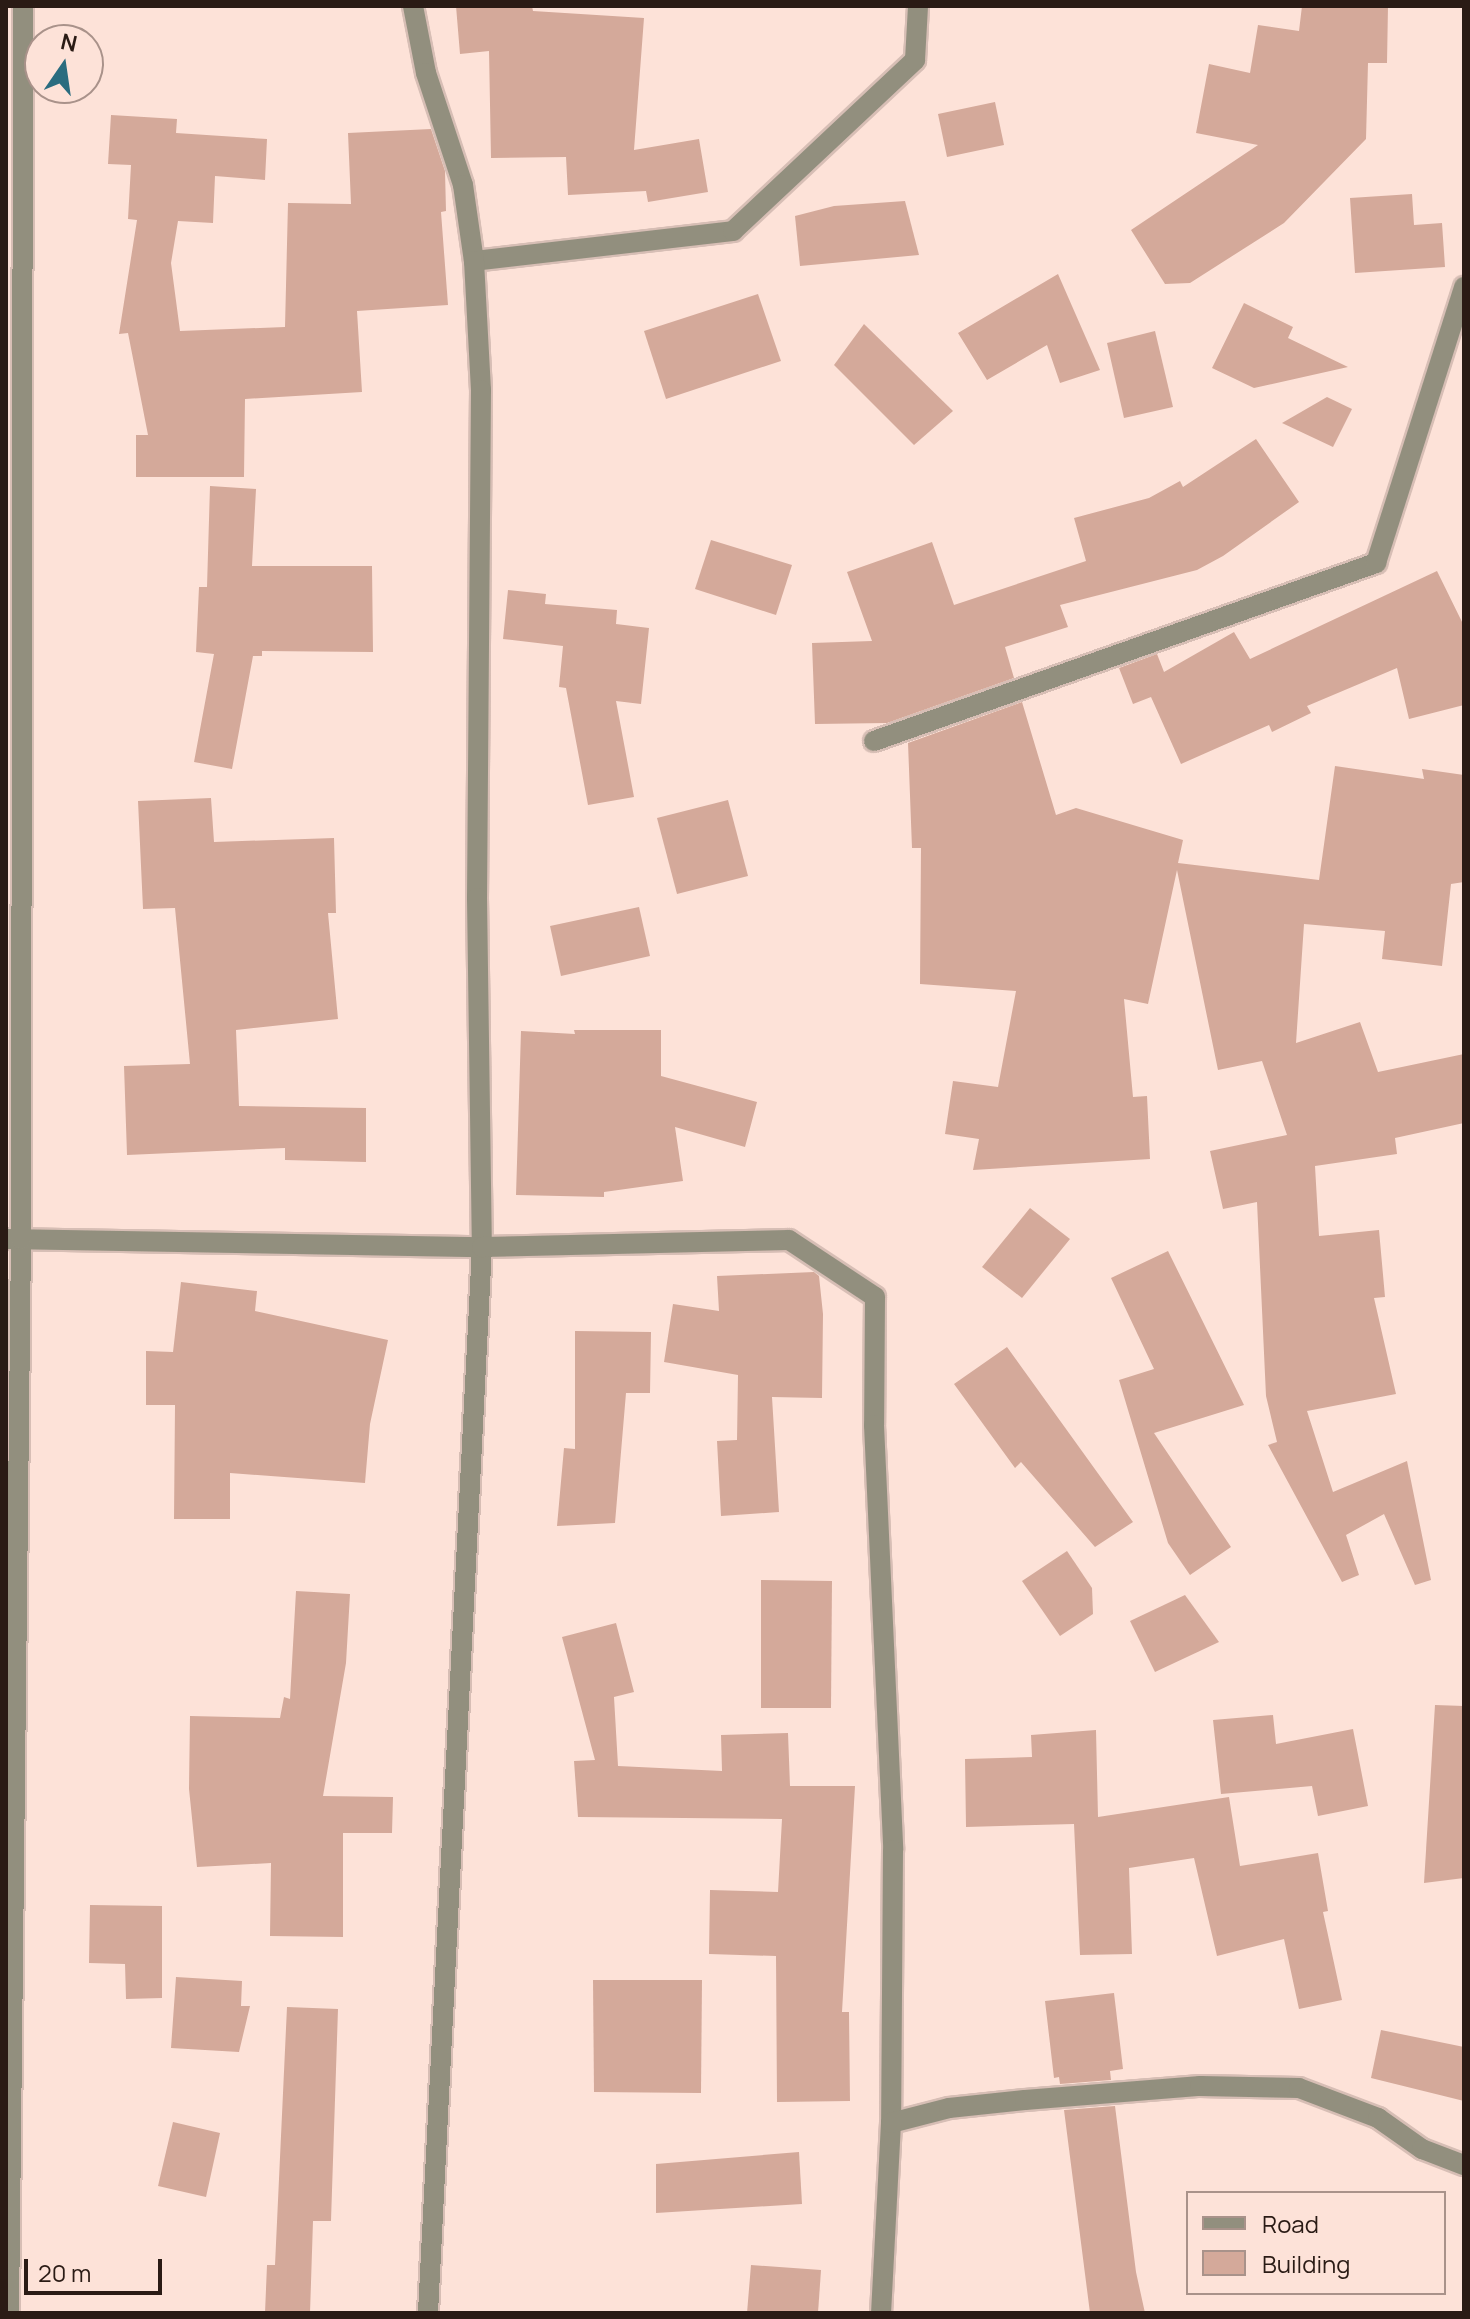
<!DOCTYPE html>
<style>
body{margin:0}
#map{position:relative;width:1470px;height:2319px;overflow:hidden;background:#fde2d8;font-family:Manrope,sans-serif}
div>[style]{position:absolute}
.building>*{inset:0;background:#d4a99a}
.roads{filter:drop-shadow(2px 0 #d7beb5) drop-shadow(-2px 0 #d7beb5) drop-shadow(0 2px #d7beb5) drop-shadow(0 -2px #d7beb5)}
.lane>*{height:20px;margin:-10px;padding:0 10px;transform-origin:10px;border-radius:10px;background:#928f7e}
.street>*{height:20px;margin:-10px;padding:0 10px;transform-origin:10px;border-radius:10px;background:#928f7e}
span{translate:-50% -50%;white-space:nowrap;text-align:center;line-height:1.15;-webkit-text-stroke:6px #fde2d8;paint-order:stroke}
.frame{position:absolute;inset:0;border:8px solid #2a1b15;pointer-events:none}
.legend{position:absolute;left:1186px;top:2191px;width:260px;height:104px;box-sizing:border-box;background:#fde2d8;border:2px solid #a9928a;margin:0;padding:10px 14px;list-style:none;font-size:24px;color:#2a1b15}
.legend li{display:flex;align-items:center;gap:16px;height:40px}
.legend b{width:40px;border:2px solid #a9928a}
.north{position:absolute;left:24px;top:24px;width:80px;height:80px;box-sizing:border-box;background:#fde2d8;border:2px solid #a9928a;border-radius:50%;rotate:13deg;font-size:22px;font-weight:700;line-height:32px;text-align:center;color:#2a1b15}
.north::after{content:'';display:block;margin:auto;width:28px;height:36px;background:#2a6c7f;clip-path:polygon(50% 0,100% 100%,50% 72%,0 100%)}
.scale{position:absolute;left:24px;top:2259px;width:138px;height:36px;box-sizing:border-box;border:4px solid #2a1b15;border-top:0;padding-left:10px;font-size:24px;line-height:28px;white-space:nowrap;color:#2a1b15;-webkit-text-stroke:6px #fde2d8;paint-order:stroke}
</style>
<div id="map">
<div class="building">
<i style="clip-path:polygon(456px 6px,532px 6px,533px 11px,644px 18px,634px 150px,699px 139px,708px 192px,648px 202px,646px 191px,568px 195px,566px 157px,491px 158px,489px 51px,460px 54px)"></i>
<i style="clip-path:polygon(1302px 6px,1388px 6px,1387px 63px,1368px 63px,1366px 139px,1284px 223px,1190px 283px,1165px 284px,1131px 230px,1258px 145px,1196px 133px,1209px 64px,1250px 73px,1258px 25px,1299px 31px)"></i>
<i style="clip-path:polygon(995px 102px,1004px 145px,947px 157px,938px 114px)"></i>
<i style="clip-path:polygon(111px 115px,177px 119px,176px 133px,267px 139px,265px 180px,215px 176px,213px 223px,178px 221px,171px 263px,180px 331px,285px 327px,288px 203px,351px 204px,348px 133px,431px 129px,445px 171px,446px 211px,441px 212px,448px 305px,357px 311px,362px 392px,245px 399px,244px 477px,136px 477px,136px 435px,148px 435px,128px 333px,119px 334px,137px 220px,128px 219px,131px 165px,108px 164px)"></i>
<i style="clip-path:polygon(1412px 194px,1414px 225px,1442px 223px,1445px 267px,1355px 273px,1350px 198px)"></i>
<i style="clip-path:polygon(905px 201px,919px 255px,800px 266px,795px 216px,834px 206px)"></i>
<i style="clip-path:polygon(1058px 274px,1100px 370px,1060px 383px,1047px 345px,987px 380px,958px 333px)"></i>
<i style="clip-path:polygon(758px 294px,781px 361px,666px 399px,644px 331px)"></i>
<i style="clip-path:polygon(1244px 303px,1293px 327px,1288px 338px,1348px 367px,1254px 388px,1212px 368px)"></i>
<i style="clip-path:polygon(864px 324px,953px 411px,914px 445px,834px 365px)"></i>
<i style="clip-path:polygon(1155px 331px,1173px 407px,1124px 418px,1107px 343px)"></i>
<i style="clip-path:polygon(1327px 397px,1352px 409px,1333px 447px,1282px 423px)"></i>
<i style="clip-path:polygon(1256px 439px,1299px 502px,1223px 556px,1197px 570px,1060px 605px,1068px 627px,1005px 647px,1014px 678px,887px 723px,815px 724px,812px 643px,872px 641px,847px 572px,932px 542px,954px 605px,1086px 561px,1074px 518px,1149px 498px,1180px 481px,1183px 487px)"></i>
<i style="clip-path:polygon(210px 486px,256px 489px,252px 566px,372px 566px,373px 652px,262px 651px,262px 656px,253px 656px,232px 769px,194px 762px,214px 654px,196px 652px,199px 587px,207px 587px)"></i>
<i style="clip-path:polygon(711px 540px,792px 565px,776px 615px,695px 589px)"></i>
<i style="clip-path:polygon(1437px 571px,1464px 626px,1464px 705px,1409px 719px,1397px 668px,1307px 706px,1311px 713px,1272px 732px,1269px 725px,1181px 764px,1151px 697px,1133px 704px,1119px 668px,1157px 654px,1164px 672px,1234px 632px,1250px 659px)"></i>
<i style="clip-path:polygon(508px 590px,546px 594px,545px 604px,617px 610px,616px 624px,649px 628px,641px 704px,616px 701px,634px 797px,588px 805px,566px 688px,559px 687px,563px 646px,503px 639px)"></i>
<i style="clip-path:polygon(1022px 702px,1056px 815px,1076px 808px,1183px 840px,1178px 863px,1319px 880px,1335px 766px,1424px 779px,1422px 769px,1464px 775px,1464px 882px,1451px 884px,1442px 966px,1382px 959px,1385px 931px,1304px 924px,1296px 1043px,1360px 1022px,1378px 1072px,1464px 1054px,1464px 1123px,1395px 1138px,1397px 1154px,1315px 1166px,1319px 1236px,1379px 1230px,1385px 1297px,1374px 1298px,1396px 1394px,1307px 1411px,1333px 1492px,1407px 1461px,1431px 1580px,1415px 1585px,1384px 1514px,1346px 1535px,1359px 1575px,1342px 1582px,1268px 1445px,1277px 1442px,1266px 1396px,1257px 1202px,1223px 1209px,1210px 1151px,1287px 1135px,1262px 1061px,1218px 1070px,1177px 870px,1148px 1004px,1124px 999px,1133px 1097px,1147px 1096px,1150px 1159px,973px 1170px,979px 1139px,945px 1134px,953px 1081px,998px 1087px,1016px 991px,920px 984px,921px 848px,912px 848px,908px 743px)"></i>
<i style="clip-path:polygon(211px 798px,214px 842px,334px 838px,336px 913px,328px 913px,338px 1019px,236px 1030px,239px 1106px,366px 1108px,366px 1162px,285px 1160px,285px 1148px,127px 1155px,124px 1066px,190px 1064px,175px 908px,143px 909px,138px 801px)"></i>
<i style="clip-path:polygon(728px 800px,748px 876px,677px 894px,657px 818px)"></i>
<i style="clip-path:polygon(639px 907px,650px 956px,561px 976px,550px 926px)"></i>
<i style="clip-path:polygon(574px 1030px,661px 1030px,661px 1076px,757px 1102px,745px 1147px,675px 1127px,683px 1181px,604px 1192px,604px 1197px,516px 1195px,521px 1031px,575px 1034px)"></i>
<i style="clip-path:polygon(1030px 1208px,1070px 1239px,1022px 1298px,982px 1267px)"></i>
<i style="clip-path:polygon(1168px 1251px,1244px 1405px,1154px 1433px,1231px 1547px,1190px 1575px,1168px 1543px,1119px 1380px,1154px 1369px,1111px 1278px)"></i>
<i style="clip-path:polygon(814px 1272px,819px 1276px,823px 1314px,822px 1398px,772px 1397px,779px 1512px,721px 1516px,717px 1441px,737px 1440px,738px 1375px,664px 1362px,673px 1304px,719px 1311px,717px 1276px)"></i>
<i style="clip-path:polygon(181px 1282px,257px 1291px,255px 1311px,388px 1340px,370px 1424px,365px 1483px,230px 1473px,230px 1519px,174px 1519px,175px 1405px,146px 1405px,146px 1351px,173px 1352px)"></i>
<i style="clip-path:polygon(575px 1331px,651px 1332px,650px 1393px,626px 1393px,615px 1523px,557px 1526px,564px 1448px,575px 1449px)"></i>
<i style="clip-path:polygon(1007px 1347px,1133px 1522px,1095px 1547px,1021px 1462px,1015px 1468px,954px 1384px)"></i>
<i style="clip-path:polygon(1067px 1551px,1092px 1588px,1093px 1614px,1060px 1636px,1022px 1581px)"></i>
<i style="clip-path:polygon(761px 1580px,832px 1581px,831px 1708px,761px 1708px)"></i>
<i style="clip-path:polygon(296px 1591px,350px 1594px,346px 1663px,323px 1796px,393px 1797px,392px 1833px,343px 1833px,343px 1937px,270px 1936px,271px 1863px,197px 1867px,189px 1789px,190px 1716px,280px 1718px,284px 1697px,290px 1699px)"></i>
<i style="clip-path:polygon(1185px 1595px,1219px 1642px,1155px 1672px,1130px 1621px)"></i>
<i style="clip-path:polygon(616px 1623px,634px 1692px,614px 1697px,618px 1766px,722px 1771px,721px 1735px,788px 1733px,790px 1786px,855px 1786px,842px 2012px,849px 2012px,850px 2101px,777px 2102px,776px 1956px,709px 1954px,710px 1890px,778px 1892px,782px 1819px,578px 1817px,574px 1761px,595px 1760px,562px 1637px)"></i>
<i style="clip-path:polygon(1435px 1705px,1464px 1706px,1464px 1878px,1424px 1883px)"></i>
<i style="clip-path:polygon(1273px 1715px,1276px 1744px,1353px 1729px,1368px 1806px,1318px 1816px,1312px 1786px,1221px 1794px,1213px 1720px)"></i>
<i style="clip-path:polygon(1096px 1730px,1098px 1817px,1229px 1797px,1240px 1866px,1318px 1853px,1328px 1911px,1323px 1912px,1342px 2000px,1299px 2009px,1284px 1939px,1217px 1956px,1194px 1858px,1129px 1868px,1132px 1954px,1080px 1955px,1074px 1824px,966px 1827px,965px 1759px,1032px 1757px,1031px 1735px)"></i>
<i style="clip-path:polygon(90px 1905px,162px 1906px,162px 1998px,126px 1999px,125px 1964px,89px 1963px)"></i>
<i style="clip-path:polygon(176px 1977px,242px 1981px,241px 2006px,250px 2006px,239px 2052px,171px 2048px)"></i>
<i style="clip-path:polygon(593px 1980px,702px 1980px,701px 2093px,594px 2092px)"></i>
<i style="clip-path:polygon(1114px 1993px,1123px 2069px,1110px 2071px,1111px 2080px,1060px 2084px,1059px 2077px,1054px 2078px,1045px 2001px)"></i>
<i style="clip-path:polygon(287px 2007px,338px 2009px,331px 2221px,313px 2221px,310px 2313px,265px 2313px,267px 2265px,275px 2265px)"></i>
<i style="clip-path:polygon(1381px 2030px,1464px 2047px,1464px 2101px,1371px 2078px)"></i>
<i style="clip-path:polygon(1115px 2106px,1136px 2272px,1145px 2313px,1090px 2313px,1064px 2110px)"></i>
<i style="clip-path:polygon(173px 2122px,220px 2133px,206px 2197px,158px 2186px)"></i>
<i style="clip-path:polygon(799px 2152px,802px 2204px,656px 2213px,656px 2164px)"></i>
<i style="clip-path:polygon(751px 2265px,821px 2270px,818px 2313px,747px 2313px)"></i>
</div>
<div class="roads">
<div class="lane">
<i style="left:474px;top:261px;width:261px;rotate:-6.6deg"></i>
<i style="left:733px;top:231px;width:250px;rotate:-43.2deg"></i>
<i style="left:915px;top:60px;width:54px;rotate:-86.8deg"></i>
<i style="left:874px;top:741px;width:533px;rotate:-19.52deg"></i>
<i style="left:1376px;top:563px;width:290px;rotate:-72.3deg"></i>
</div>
<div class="street">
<i style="left:413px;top:6px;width:68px;rotate:79deg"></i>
<i style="left:426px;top:73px;width:118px;rotate:71.7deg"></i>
<i style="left:463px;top:185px;width:77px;rotate:81.8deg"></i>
<i style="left:474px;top:261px;width:129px;rotate:86.9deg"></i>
<i style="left:481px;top:390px;width:508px;rotate:90.45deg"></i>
<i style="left:477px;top:898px;width:349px;rotate:89.2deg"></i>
<i style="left:482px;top:1247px;width:1067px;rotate:92.9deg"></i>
<i style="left:6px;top:1239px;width:476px;rotate:1deg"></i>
<i style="left:482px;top:1247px;width:307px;rotate:-1.3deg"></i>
<i style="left:789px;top:1240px;width:103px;rotate:33.5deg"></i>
<i style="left:875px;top:1297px;width:128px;rotate:90.4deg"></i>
<i style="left:874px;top:1425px;width:425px;rotate:87.4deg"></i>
<i style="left:893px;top:1850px;width:273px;rotate:90.4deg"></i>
<i style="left:891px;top:2123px;width:190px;rotate:93deg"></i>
<i style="left:891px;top:2123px;width:60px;rotate:-14.5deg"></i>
<i style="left:949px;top:2108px;width:76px;rotate:-6deg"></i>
<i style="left:1025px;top:2100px;width:176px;rotate:-4.6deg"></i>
<i style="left:1200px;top:2086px;width:99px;rotate:1.2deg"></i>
<i style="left:1299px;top:2088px;width:85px;rotate:20.8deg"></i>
<i style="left:1378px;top:2118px;width:54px;rotate:35.2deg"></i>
<i style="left:1422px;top:2149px;width:45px;rotate:20.9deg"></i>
<i style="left:9px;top:2313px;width:1074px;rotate:-89.36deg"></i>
<i style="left:21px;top:1239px;width:1233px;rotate:-89.91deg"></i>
</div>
</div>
<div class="frame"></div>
<ul class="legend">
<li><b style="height:10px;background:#928f7e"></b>Road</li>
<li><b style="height:22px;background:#d4a99a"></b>Building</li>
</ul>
<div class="north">N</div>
<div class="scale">20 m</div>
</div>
